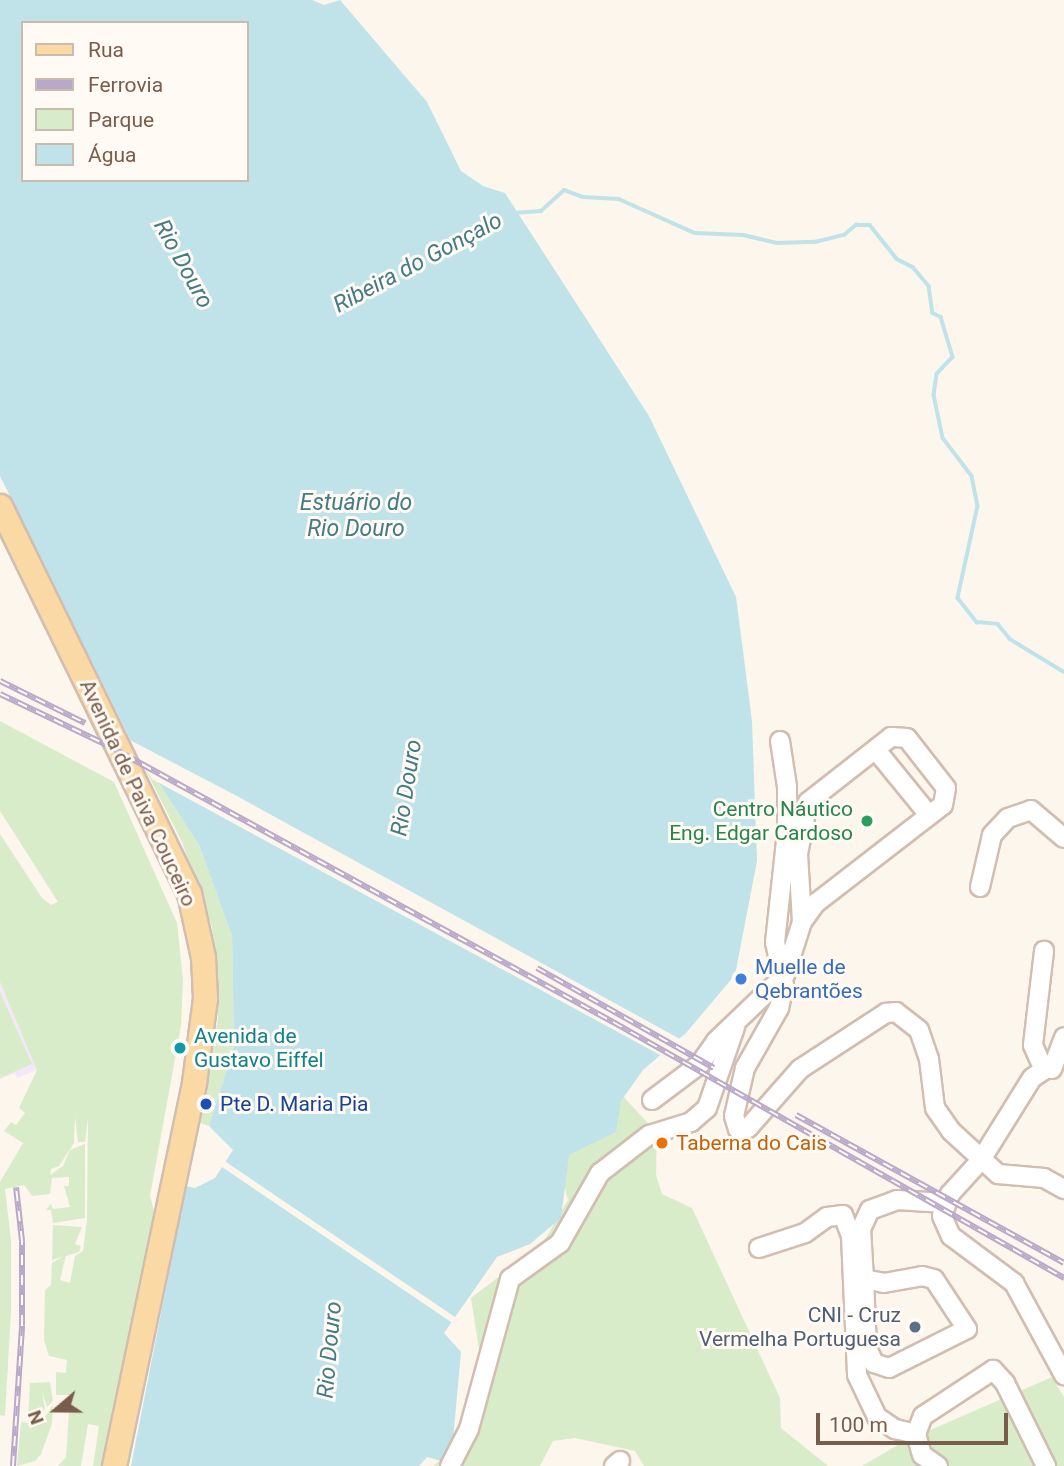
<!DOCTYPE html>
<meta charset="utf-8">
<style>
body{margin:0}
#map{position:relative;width:1064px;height:1466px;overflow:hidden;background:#fdf6ec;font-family:Roboto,sans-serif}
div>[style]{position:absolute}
.education>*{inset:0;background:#f3e8fa}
.green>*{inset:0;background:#d8ecc9}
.water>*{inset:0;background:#bfe3e8}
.pier>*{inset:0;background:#fdf6ec}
.stream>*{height:3.5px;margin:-1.75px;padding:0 1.75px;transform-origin:1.75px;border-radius:1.75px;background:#bfe3e8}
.roads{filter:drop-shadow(2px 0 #d1beb0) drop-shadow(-2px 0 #d1beb0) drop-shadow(0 2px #d1beb0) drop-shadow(0 -2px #d1beb0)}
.minor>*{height:18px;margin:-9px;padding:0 9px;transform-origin:9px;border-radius:9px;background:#fff}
.major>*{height:23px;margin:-11.5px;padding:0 11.5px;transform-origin:11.5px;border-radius:11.5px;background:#fbd9a5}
.rail>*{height:6px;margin-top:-3px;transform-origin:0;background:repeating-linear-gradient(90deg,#fffaf3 0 10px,#b9a8c9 0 20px);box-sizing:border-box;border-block:2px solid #b9a8c9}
.dots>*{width:19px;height:19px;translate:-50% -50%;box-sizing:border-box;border:4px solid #fffaf3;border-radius:50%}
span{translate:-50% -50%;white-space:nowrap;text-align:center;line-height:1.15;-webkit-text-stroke:6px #fffaf3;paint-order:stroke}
.street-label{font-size:21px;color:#7a5c4d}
.leisure-label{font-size:21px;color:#27864d}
.right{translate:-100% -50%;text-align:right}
.shop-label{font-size:21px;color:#366cbe}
.left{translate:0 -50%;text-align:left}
.culture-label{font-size:21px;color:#0d838f}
.transit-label{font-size:21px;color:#164399}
.food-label{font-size:21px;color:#c56008}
.service-label{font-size:21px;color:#4e5e75}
.water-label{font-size:23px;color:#437c86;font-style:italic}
.legend{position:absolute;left:21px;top:21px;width:228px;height:161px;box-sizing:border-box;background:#fffaf3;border:2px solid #cabbb1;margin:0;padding:9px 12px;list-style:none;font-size:21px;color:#7a5c4d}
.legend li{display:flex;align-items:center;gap:14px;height:35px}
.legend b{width:35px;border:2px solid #cabbb1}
.north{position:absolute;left:21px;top:1375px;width:70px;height:70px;-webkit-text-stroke:5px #fffaf3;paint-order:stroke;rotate:250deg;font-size:19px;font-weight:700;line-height:28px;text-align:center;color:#7a5c4d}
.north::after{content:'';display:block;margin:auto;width:24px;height:32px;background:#7a5c4d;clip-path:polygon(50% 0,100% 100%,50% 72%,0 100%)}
.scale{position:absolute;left:816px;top:1413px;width:192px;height:32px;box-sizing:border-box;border:4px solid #7a5c4d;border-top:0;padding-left:9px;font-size:21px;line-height:24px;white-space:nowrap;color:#7a5c4d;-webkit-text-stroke:5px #fffaf3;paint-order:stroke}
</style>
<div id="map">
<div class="education">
<i style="clip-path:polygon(0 982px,36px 1064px,37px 1070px,17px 1078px,15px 1073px,0 1079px)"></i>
</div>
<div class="green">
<i style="clip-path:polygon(0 721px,114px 782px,177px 923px,183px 980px,181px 1026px,150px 1196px,157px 1222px,108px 1466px,93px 1466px,99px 1426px,88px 1424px,81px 1466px,58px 1466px,66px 1457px,70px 1395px,56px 1395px,56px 1372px,66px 1373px,67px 1360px,49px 1356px,44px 1340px,45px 1290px,51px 1285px,52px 1263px,66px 1255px,60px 1280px,70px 1283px,75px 1256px,83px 1251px,87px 1219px,88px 1118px,85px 1142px,78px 1142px,75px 1117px,74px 1143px,59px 1166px,51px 1169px,50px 1175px,63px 1166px,70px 1150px,85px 1144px,85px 1218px,53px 1223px,51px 1210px,46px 1210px,51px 1204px,53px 1209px,70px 1207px,64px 1186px,69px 1186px,69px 1177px,52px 1178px,50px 1194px,32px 1196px,24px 1185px,5px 1189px,11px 1240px,11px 1312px,5px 1416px,0 1415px,0 1182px,23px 1143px,4px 1131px,11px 1122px,16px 1125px,25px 1113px,19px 1108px,37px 1070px,0 982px,0 834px,42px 898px,51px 905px,58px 902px,0 811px)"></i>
<i style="clip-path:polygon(130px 739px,199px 845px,232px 936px,234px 1047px,209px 1126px,200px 1123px,218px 1018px,212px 927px,182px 842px)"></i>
<i style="clip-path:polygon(0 992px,32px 1064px,0 1078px)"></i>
<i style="clip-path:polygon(622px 1095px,657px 1133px,656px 1175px,662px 1194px,692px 1208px,780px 1398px,781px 1428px,828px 1466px,644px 1466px,635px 1451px,575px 1438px,553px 1441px,540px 1466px,433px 1466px,456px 1448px,481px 1363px,471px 1298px,543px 1243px,568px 1200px,554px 1148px)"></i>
<i style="clip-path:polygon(53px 1225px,82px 1227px,75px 1244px,81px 1246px,79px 1252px,52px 1260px)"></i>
<i style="clip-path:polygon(1052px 1377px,1064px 1397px,1064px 1466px,862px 1466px,903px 1442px)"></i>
<i style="clip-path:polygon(50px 1382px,53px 1401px,47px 1407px,42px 1391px,45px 1409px,39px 1420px,28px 1421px,30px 1383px)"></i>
<i style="clip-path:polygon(53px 1405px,52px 1424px,41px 1454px,35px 1461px,17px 1466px,21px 1422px,40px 1424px)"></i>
</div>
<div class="water">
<i style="clip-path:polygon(evenodd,0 0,312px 0,324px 5px,340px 0,427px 102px,461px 171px,483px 186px,505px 193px,649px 416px,736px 597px,752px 721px,757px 861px,735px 975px,686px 1033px,643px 1070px,621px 1101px,616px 1132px,569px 1155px,561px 1218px,530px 1244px,497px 1257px,444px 1333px,461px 1352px,453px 1440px,441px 1461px,427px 1457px,419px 1466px,131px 1466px,186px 1186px,195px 1188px,215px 1178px,233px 1150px,209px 1126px,234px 1047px,232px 936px,199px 845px,130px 739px,0 476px,0 0,23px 23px,247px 23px,247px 180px,23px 180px,23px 23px)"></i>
</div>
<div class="pier">
<i style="clip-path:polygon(126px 738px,235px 795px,682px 1040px,662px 1056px,152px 779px)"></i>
<i style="clip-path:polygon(223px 1160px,458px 1319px,454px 1324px,219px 1165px)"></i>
</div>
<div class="stream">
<i style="left:513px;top:213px;width:28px;rotate:-4deg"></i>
<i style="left:541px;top:211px;width:31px;rotate:-42deg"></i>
<i style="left:564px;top:190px;width:20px;rotate:20deg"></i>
<i style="left:583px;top:197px;width:36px;rotate:3deg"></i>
<i style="left:619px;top:199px;width:83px;rotate:24.1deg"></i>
<i style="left:695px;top:233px;width:48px;rotate:2.4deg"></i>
<i style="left:743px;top:235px;width:35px;rotate:13deg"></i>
<i style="left:777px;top:243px;width:38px;rotate:-2deg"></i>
<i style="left:815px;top:242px;width:30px;rotate:-14deg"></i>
<i style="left:844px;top:235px;width:16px;rotate:-40deg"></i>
<i style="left:856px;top:225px;width:14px"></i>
<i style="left:870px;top:225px;width:43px;rotate:51.5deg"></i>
<i style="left:897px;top:259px;width:18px;rotate:27deg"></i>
<i style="left:913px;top:267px;width:25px;rotate:50deg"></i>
<i style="left:929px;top:286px;width:27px;rotate:82deg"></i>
<i style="left:933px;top:313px;width:9px;rotate:27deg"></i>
<i style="left:941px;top:317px;width:42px;rotate:73.3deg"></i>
<i style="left:953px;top:357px;width:23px;rotate:133deg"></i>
<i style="left:937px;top:374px;width:21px;rotate:98deg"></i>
<i style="left:934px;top:395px;width:44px;rotate:78.2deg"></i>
<i style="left:943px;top:438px;width:48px;rotate:52.7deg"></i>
<i style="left:972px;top:476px;width:31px;rotate:79deg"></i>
<i style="left:978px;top:506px;width:94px;rotate:102.3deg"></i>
<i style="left:958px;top:598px;width:31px;rotate:52deg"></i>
<i style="left:977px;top:622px;width:21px;rotate:5deg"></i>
<i style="left:998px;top:624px;width:19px;rotate:51deg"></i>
<i style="left:1010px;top:639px;width:63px;rotate:31.4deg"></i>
</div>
<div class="roads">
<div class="minor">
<i style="left:780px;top:741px;width:47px;rotate:81.3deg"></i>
<i style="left:787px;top:787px;width:45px;rotate:90deg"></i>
<i style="left:787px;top:832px;width:111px;rotate:96.2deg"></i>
<i style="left:775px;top:942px;width:44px;rotate:78.2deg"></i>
<i style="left:784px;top:985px;width:24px;rotate:102deg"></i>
<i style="left:779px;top:1008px;width:69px;rotate:119.5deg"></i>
<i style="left:745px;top:1068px;width:49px;rotate:102.9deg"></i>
<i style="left:734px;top:1116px;width:14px;rotate:73deg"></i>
<i style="left:738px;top:1129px;width:10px;rotate:-6deg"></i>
<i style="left:748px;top:1128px;width:79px;rotate:-48.6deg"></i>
<i style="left:800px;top:1069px;width:103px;rotate:-33.1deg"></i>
<i style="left:886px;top:1013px;width:10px;rotate:-6deg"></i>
<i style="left:896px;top:1012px;width:29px;rotate:38deg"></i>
<i style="left:919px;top:1030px;width:31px;rotate:71deg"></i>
<i style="left:929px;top:1059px;width:49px;rotate:83deg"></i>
<i style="left:935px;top:1108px;width:28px;rotate:55deg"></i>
<i style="left:951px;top:1131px;width:64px;rotate:42.5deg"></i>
<i style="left:998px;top:1174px;width:46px;rotate:5deg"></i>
<i style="left:1044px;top:1178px;width:23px;rotate:29deg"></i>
<i style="left:876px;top:750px;width:84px;rotate:50.8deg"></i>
<i style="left:980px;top:887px;width:53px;rotate:-77deg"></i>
<i style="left:992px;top:835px;width:23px;rotate:-47deg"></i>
<i style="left:1008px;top:818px;width:24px;rotate:-19deg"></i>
<i style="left:1031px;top:810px;width:43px;rotate:40.3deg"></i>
<i style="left:1052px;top:1069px;width:34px;rotate:-69deg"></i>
<i style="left:1044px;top:1070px;width:14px;rotate:146deg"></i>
<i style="left:1032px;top:1078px;width:97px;rotate:121.9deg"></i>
<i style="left:981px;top:1160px;width:46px;rotate:132.4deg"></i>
<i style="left:950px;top:1194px;width:23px;rotate:110deg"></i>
<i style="left:942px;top:1216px;width:22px;rotate:66deg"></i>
<i style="left:951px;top:1236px;width:79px;rotate:36.7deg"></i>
<i style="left:1014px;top:1283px;width:105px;rotate:61.5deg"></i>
<i style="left:1044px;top:1070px;width:27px;rotate:-114deg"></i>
<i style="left:1033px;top:1045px;width:95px;rotate:-83.3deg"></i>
<i style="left:652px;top:1100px;width:60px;rotate:-36.9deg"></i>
<i style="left:700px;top:1064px;width:28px;rotate:-55deg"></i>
<i style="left:716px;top:1041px;width:95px;rotate:-43.7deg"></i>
<i style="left:785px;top:975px;width:56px;rotate:-72.2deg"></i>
<i style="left:802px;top:922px;width:24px;rotate:-54deg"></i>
<i style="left:816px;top:903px;width:160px;rotate:-37.7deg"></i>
<i style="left:943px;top:805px;width:17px;rotate:-80deg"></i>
<i style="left:946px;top:788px;width:63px;rotate:-128deg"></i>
<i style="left:907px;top:738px;width:16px;rotate:-176deg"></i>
<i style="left:891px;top:737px;width:105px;rotate:141.9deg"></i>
<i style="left:808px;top:802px;width:53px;rotate:100.9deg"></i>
<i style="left:798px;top:854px;width:68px;rotate:86.6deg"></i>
<i style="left:759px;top:1248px;width:48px;rotate:-18.1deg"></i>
<i style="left:805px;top:1233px;width:27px;rotate:-36deg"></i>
<i style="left:827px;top:1217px;width:16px;rotate:-7deg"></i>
<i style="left:843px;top:1215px;width:22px;rotate:69deg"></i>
<i style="left:851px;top:1236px;width:139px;rotate:87.5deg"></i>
<i style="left:857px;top:1375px;width:47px;rotate:64.5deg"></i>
<i style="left:877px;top:1417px;width:22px;rotate:34deg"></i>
<i style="left:895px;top:1429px;width:22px;rotate:13deg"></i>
<i style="left:864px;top:1279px;width:20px;rotate:11deg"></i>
<i style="left:884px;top:1283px;width:39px;rotate:-10deg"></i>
<i style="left:922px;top:1276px;width:12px;rotate:14deg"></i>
<i style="left:934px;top:1279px;width:60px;rotate:56.6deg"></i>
<i style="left:967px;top:1329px;width:87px;rotate:153.4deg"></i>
<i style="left:889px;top:1368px;width:16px;rotate:-162deg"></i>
<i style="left:874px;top:1363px;width:17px;rotate:-115deg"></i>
<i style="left:867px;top:1348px;width:69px;rotate:-92.5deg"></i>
<i style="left:864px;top:1279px;width:50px;rotate:-93.4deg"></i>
<i style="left:861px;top:1229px;width:21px;rotate:-65deg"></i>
<i style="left:870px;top:1210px;width:29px;rotate:-20deg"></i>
<i style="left:897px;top:1200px;width:47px;rotate:3.7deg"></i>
<i style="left:450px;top:1466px;width:42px;rotate:-62.8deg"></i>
<i style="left:469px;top:1429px;width:156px;rotate:-74.7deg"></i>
<i style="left:510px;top:1279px;width:62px;rotate:-35.8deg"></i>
<i style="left:560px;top:1243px;width:81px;rotate:-60.3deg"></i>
<i style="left:600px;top:1173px;width:62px;rotate:-37.8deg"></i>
<i style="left:649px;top:1135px;width:44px;rotate:-17.2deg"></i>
<i style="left:691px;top:1122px;width:21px;rotate:-41deg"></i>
<i style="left:707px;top:1108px;width:86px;rotate:-70.9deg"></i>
<i style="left:614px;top:1466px;width:8px;rotate:-40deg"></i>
<i style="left:938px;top:1466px;width:19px;rotate:-145deg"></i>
<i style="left:922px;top:1455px;width:22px;rotate:-106deg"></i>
<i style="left:916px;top:1434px;width:19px;rotate:-69deg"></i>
<i style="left:923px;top:1416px;width:84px;rotate:-33.3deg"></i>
<i style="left:993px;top:1370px;width:18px;rotate:47deg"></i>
<i style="left:1005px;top:1383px;width:93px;rotate:63.7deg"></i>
</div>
<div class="major">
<i style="left:0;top:506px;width:431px;rotate:64deg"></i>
<i style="left:189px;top:893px;width:66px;rotate:77.7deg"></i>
<i style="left:203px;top:957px;width:41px;rotate:87.2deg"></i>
<i style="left:205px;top:998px;width:86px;rotate:97.4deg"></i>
<i style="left:194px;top:1083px;width:391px;rotate:101.8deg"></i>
</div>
</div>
<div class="rail">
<i style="left:0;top:681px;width:95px;rotate:26.3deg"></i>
<i style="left:0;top:694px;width:119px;rotate:25.5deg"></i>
<i style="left:107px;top:745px;width:577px;rotate:28.7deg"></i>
<i style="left:613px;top:1022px;width:519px;rotate:29.58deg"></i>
<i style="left:537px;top:968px;width:203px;rotate:29.5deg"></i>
<i style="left:796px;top:1115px;width:306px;rotate:28.9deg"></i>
<i style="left:13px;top:1466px;width:141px;rotate:-86.3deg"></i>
<i style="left:22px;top:1325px;width:84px;rotate:-90deg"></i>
<i style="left:22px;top:1241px;width:54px;rotate:-96.3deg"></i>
</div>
<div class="dots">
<i style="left:867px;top:821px;background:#2e9e5b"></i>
<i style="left:741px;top:979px;background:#3f7fe0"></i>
<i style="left:180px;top:1048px;background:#0f9aa8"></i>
<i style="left:206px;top:1104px;background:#1a4fb4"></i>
<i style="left:662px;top:1143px;background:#e8710a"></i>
<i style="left:915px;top:1327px;background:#5c6f8a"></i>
</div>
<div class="street-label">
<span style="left:138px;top:793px;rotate:65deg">Avenida de Paiva Couceiro</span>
</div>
<div class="leisure-label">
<span class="right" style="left:853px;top:821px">Centro Náutico<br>Eng. Edgar Cardoso</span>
</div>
<div class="shop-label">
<span class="left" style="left:755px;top:979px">Muelle de<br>Qebrantões</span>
</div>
<div class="culture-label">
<span class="left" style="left:194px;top:1048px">Avenida de<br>Gustavo Eiffel</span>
</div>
<div class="transit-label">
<span class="left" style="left:220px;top:1104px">Pte D. Maria Pia</span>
</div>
<div class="food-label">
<span class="left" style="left:676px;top:1143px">Taberna do Cais</span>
</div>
<div class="service-label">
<span class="right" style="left:901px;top:1327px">CNI - Cruz<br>Vermelha Portuguesa</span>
</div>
<div class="water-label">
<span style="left:418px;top:263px;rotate:-28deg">Ribeira do Gonçalo</span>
<span style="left:183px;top:264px;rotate:61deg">Rio Douro</span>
<span style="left:356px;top:516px">Estuário do<br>Rio Douro</span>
<span style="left:407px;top:788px;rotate:-81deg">Rio Douro</span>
<span style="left:330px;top:1350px;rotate:-85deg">Rio Douro</span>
</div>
<ul class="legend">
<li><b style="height:9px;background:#fbd9a5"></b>Rua</li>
<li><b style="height:9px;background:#b9a8c9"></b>Ferrovia</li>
<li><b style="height:19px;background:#d8ecc9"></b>Parque</li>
<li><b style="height:19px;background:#bfe3e8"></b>Água</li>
</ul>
<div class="north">N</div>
<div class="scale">100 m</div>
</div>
